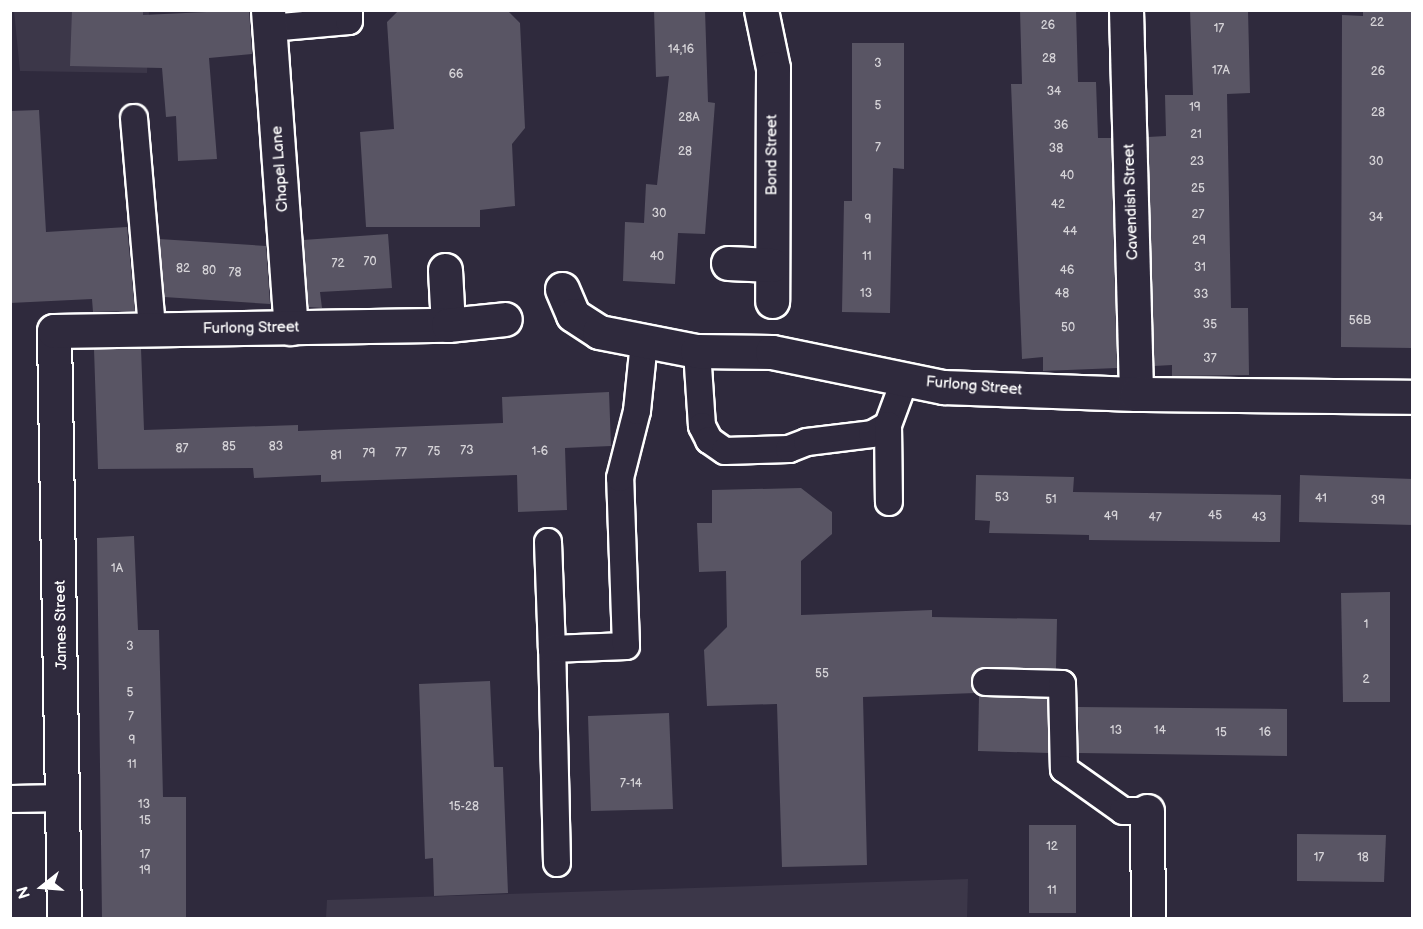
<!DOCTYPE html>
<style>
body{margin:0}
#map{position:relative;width:1423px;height:929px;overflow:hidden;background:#2f2a3d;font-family:"Balsamiq Sans",sans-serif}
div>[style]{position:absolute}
.built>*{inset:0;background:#3c3749}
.building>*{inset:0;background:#595564}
.roads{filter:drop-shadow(2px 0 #fff) drop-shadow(-2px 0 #fff) drop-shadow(0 2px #fff) drop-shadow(0 -2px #fff)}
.lane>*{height:26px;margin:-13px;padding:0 13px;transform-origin:13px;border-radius:13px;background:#2f2a3d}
.street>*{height:33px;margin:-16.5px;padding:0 16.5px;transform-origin:16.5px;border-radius:16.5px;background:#2f2a3d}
span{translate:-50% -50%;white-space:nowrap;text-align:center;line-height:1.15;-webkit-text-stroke:4.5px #2f2a3d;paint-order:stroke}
.number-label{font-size:12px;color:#d6d4d8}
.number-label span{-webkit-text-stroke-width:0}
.street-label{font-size:15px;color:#fff}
.frame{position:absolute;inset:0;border:12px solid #fff;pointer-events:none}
.north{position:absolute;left:12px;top:857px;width:60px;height:60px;-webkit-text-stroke:4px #2f2a3d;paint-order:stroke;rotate:253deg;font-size:16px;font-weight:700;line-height:24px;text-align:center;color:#fff}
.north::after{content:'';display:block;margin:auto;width:21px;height:27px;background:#fff;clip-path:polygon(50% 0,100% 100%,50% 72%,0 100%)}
</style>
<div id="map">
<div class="built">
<i style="clip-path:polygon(14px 11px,149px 11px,147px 73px,20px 71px)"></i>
<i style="clip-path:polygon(968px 879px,967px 918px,326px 918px,327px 900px)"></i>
</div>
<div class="building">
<i style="clip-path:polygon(72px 10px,143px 10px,143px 15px,249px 10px,252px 54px,209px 58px,217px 159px,178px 161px,176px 116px,166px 117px,162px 68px,70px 66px)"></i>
<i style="clip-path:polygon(507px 10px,520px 23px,525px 128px,512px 144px,515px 206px,480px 210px,480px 227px,366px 227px,360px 132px,394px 129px,387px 22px,398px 11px)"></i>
<i style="clip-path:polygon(654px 10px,705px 10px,708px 102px,715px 103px,705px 234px,678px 233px,675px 284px,623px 281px,625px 222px,644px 223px,646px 184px,657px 185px,669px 76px,656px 77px)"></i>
<i style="clip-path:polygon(1020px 10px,1076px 10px,1078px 82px,1096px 82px,1098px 138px,1111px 138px,1117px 368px,1043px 371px,1043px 357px,1022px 359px,1011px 84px,1022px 84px)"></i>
<i style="clip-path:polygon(1190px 10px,1248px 10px,1250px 93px,1227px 94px,1231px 308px,1248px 308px,1249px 375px,1172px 376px,1172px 365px,1154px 366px,1148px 137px,1166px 136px,1165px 95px,1193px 95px)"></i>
<i style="clip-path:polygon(1363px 10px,1413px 10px,1412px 348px,1341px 347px,1342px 15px,1363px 16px)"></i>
<i style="clip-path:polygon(852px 43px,904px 43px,904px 169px,893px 168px,890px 313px,842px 312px,844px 201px,852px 201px)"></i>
<i style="clip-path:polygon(39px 110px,46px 232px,127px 227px,135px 311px,93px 312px,92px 299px,10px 303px,10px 111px)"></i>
<i style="clip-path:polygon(388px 234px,392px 288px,320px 292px,322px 308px,308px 307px,303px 240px)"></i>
<i style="clip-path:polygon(159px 239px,266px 246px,270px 304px,164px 297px)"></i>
<i style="clip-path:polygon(141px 348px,144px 430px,298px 425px,298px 431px,503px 423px,502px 397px,609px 392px,611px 446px,565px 448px,567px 510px,518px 512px,517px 475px,321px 482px,321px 475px,254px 478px,253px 468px,98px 469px,94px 349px)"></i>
<i style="clip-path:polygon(976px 475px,1074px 477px,1073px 492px,1281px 495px,1280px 542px,1089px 540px,1089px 535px,989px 533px,990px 521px,975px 520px)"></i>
<i style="clip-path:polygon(1300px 475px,1413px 479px,1413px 525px,1299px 522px)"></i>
<i style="clip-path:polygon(801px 488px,832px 512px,832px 534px,801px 561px,801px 615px,932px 610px,932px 617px,1057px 619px,1056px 669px,979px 669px,971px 681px,976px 693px,863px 697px,867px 865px,782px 867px,777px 704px,707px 706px,704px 650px,727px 627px,726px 571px,699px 572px,697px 523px,712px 523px,712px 490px)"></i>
<i style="clip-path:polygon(134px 536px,138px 630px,159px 630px,163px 797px,186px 797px,186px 918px,102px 918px,97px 538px)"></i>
<i style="clip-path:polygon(1390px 592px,1390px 702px,1343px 702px,1341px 593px)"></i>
<i style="clip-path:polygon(490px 681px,494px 767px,503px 767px,508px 893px,434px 896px,433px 858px,425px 859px,419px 684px)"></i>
<i style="clip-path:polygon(979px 695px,1047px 699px,1049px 753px,978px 751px)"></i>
<i style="clip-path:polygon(1078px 707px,1287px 709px,1287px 756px,1079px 753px)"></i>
<i style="clip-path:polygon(669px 713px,673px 809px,591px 811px,588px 716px)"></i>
<i style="clip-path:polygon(1029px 825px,1076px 825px,1076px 913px,1029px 913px)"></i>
<i style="clip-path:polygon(1297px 834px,1386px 835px,1384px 882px,1297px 881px)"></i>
</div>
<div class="roads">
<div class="lane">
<i style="left:270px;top:28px;width:79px;rotate:-5.1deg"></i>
<i style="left:349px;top:21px;width:11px;rotate:-90deg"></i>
<i style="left:134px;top:118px;width:212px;rotate:85.1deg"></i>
<i style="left:697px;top:351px;width:75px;rotate:86.2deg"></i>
<i style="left:702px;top:426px;width:16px;rotate:63deg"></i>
<i style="left:709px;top:440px;width:19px;rotate:35deg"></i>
<i style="left:725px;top:451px;width:64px;rotate:-1.8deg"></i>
<i style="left:789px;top:449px;width:19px;rotate:-21deg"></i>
<i style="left:807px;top:442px;width:65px;rotate:-7deg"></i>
<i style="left:872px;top:434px;width:18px;rotate:-29deg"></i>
<i style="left:888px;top:425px;width:49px;rotate:-69.7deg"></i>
<i style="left:888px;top:425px;width:77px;rotate:89.3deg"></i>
<i style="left:548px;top:542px;width:107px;rotate:87.9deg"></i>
<i style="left:986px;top:682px;width:76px;rotate:1.5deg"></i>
<i style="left:1062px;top:684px;width:85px;rotate:88.7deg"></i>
<i style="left:1064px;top:769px;width:72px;rotate:35.4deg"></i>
<i style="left:1123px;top:811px;width:24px"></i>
<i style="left:10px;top:799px;width:55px;rotate:-1deg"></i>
<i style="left:557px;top:863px;width:214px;rotate:-91.3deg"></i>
<i style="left:552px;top:649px;width:74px;rotate:-2.3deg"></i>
<i style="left:626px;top:646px;width:168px;rotate:-92deg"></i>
<i style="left:620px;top:478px;width:69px;rotate:-75.8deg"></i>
<i style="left:637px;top:411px;width:69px;rotate:-84.2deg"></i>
</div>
<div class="street">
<i style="left:268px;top:10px;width:319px;rotate:85.9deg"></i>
<i style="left:761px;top:10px;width:59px;rotate:78.3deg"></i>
<i style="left:773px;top:68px;width:233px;rotate:90.2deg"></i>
<i style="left:1126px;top:10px;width:384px;rotate:88.5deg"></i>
<i style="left:728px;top:263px;width:44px;rotate:2.6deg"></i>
<i style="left:445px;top:270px;width:55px;rotate:86.9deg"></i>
<i style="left:562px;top:289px;width:28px;rotate:67deg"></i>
<i style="left:573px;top:315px;width:31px;rotate:33deg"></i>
<i style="left:599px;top:332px;width:100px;rotate:11deg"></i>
<i style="left:697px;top:351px;width:75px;rotate:0.8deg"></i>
<i style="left:772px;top:352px;width:175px;rotate:11.6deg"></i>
<i style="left:943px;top:387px;width:193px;rotate:2.1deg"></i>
<i style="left:1136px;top:394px;width:276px;rotate:0.6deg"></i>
<i style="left:1147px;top:811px;width:107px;rotate:89.5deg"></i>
<i style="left:64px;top:918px;width:587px;rotate:-90.98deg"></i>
<i style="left:54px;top:331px;width:394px;rotate:-0.9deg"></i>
<i style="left:448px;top:325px;width:57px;rotate:-6deg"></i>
</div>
</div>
<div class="number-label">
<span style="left:1377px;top:23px">22</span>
<span style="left:1048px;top:26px">26</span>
<span style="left:1219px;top:29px">17</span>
<span style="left:681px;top:50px">14,16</span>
<span style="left:1049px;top:59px">28</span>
<span style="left:878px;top:64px">3</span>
<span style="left:1221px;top:71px">17A</span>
<span style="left:1378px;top:72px">26</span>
<span style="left:456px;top:75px">66</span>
<span style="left:1054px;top:92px">34</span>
<span style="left:878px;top:106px">5</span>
<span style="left:1195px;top:108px">19</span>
<span style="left:1378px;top:113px">28</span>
<span style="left:689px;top:118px">28A</span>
<span style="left:1061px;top:126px">36</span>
<span style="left:1196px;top:135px">21</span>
<span style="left:878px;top:148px">7</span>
<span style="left:1056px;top:149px">38</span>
<span style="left:685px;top:152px">28</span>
<span style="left:1197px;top:162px">23</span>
<span style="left:1376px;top:162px">30</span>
<span style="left:1067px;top:176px">40</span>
<span style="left:1198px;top:189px">25</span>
<span style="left:1058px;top:205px">42</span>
<span style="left:659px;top:214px">30</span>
<span style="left:1198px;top:215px">27</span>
<span style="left:1376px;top:218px">34</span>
<span style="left:868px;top:220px">9</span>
<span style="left:1070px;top:232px">44</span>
<span style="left:1199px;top:241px">29</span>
<span style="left:657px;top:257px">40</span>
<span style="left:867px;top:257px">11</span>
<span style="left:370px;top:262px">70</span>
<span style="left:338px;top:264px">72</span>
<span style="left:1200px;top:268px">31</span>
<span style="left:183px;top:269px">82</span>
<span style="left:209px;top:271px">80</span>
<span style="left:1067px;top:271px">46</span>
<span style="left:235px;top:273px">78</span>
<span style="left:866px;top:294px">13</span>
<span style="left:1062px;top:294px">48</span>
<span style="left:1201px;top:295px">33</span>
<span style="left:1360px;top:321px">56B</span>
<span style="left:1210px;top:325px">35</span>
<span style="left:1068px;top:328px">50</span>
<span style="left:1210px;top:359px">37</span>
<span style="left:229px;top:447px">85</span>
<span style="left:276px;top:447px">83</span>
<span style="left:182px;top:449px">87</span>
<span style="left:467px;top:451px">73</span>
<span style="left:434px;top:452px">75</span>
<span style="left:540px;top:452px">1-6</span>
<span style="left:401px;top:453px">77</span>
<span style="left:369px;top:454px">79</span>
<span style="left:336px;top:456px">81</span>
<span style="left:1002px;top:498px">53</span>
<span style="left:1321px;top:499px">41</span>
<span style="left:1051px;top:500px">51</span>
<span style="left:1378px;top:501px">39</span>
<span style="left:1215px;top:516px">45</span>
<span style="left:1111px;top:517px">49</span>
<span style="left:1155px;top:518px">47</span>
<span style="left:1259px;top:518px">43</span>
<span style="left:117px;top:569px">1A</span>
<span style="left:1366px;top:625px">1</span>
<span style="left:130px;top:647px">3</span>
<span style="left:822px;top:674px">55</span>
<span style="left:1366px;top:680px">2</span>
<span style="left:130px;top:693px">5</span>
<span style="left:131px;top:717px">7</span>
<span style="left:1116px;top:731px">13</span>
<span style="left:1160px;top:731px">14</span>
<span style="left:1221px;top:733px">15</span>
<span style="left:1265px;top:733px">16</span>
<span style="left:132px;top:741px">9</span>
<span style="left:132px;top:765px">11</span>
<span style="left:631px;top:784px">7-14</span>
<span style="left:144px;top:805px">13</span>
<span style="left:464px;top:807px">15-28</span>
<span style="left:145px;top:821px">15</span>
<span style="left:1052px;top:847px">12</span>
<span style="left:145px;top:855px">17</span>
<span style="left:1319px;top:858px">17</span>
<span style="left:1363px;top:858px">18</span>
<span style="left:145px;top:871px">19</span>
<span style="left:1052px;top:891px">11</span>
</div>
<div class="street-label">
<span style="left:772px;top:155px;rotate:-90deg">Bond Street</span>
<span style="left:280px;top:169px;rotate:-94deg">Chapel Lane</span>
<span style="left:1131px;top:202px;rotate:-92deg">Cavendish Street</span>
<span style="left:251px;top:328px;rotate:-1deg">Furlong Street</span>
<span style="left:974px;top:386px;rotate:5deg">Furlong Street</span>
<span style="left:61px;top:625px;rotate:-91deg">James Street</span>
</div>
<div class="frame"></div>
<div class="north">N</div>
</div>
